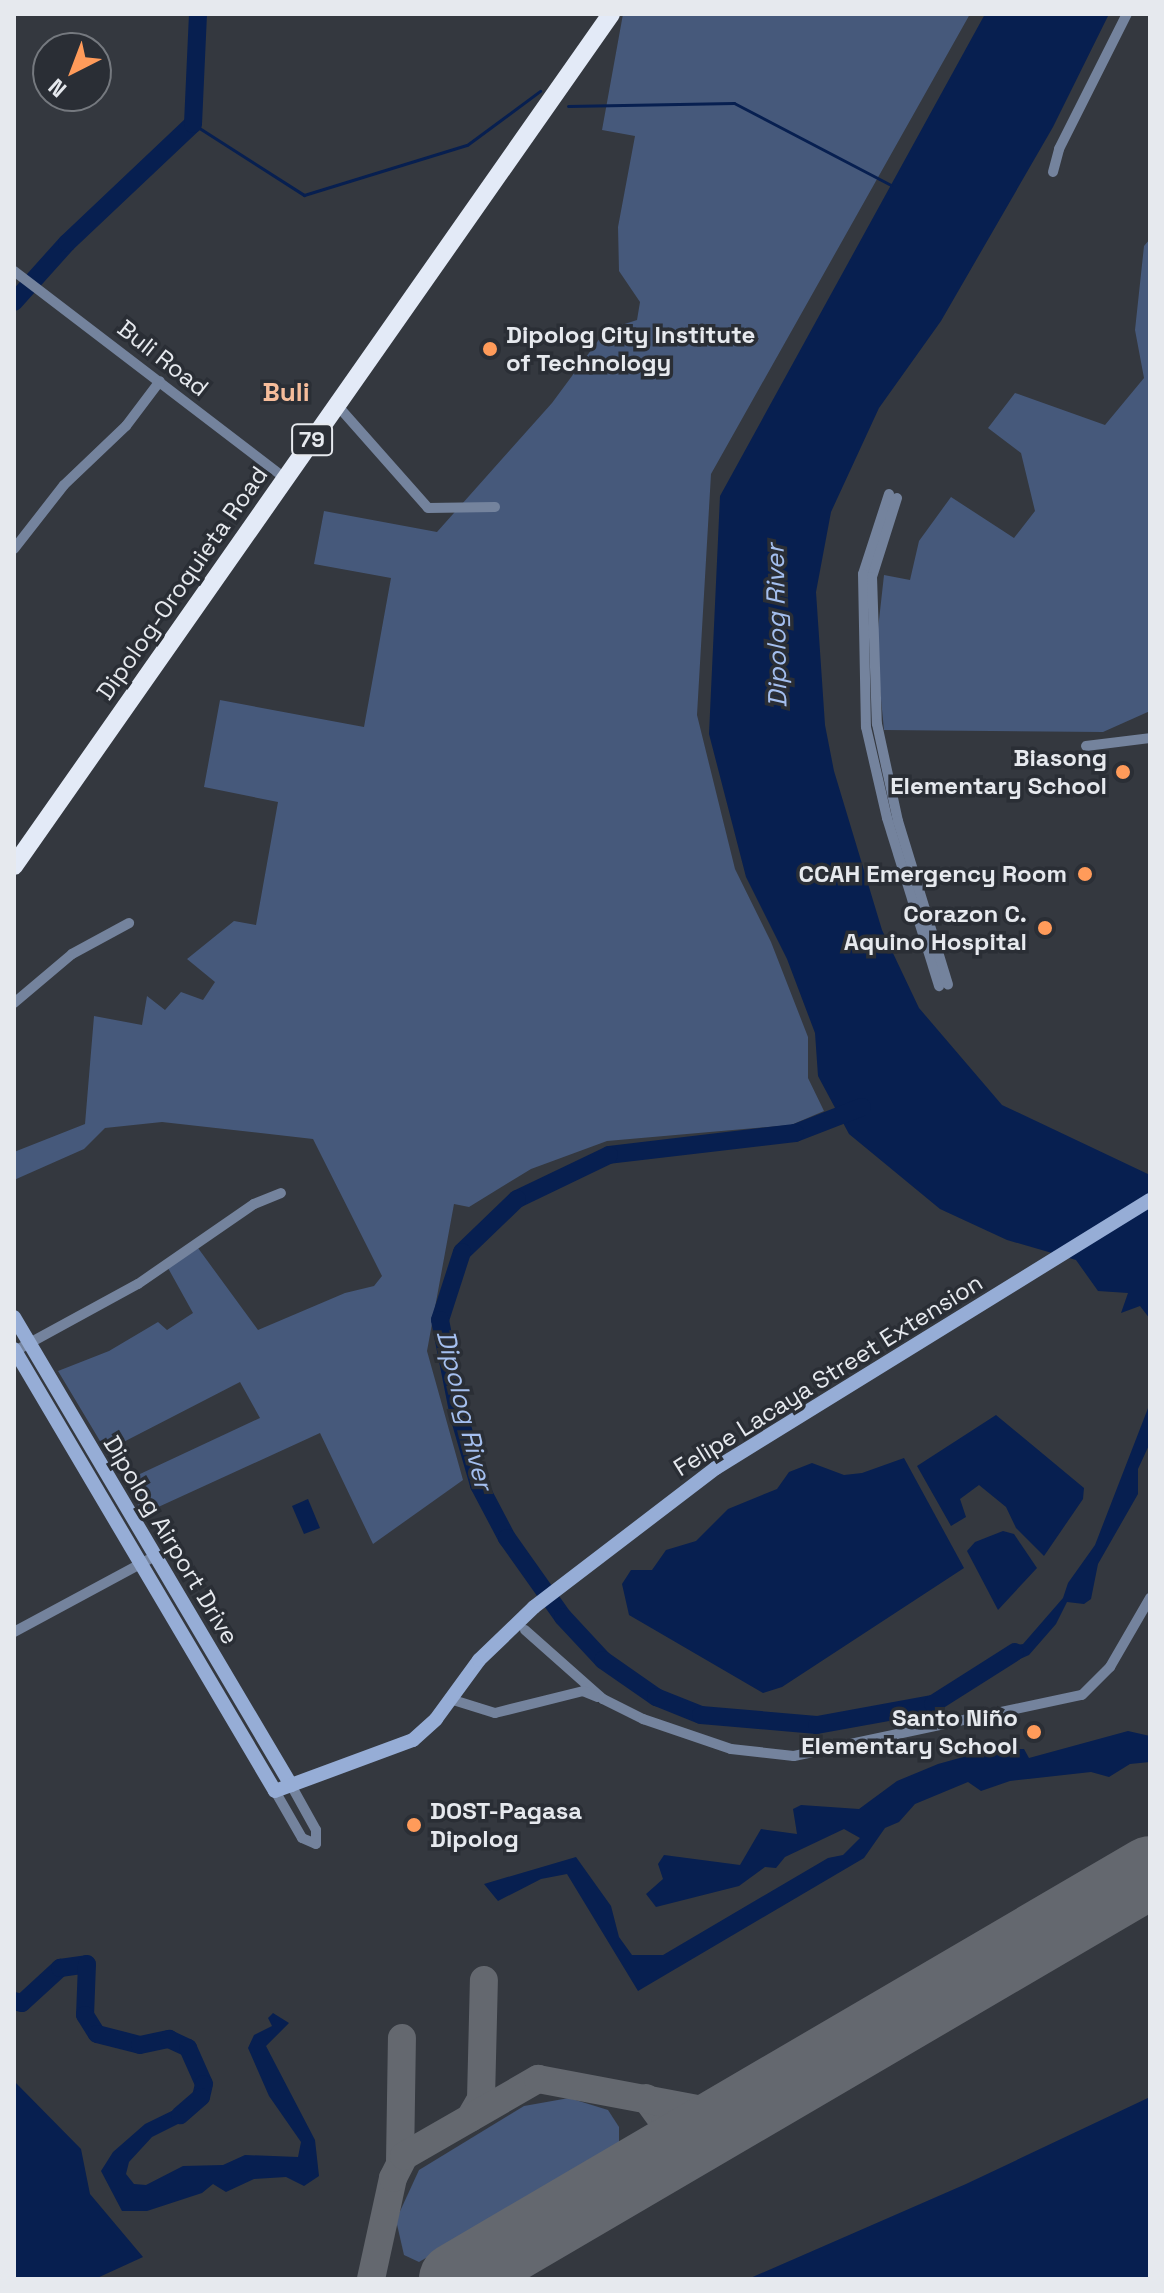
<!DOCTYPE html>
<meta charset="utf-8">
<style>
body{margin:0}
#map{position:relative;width:1164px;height:2293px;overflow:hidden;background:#34383f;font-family:"Space Grotesk",sans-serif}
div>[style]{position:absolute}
.green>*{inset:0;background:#46597b}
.water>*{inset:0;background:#071f50}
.stream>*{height:3px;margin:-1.5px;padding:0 1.5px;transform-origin:1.5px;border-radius:1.5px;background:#071f50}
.river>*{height:18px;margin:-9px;padding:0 9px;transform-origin:9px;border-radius:9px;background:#071f50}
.taxiway>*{height:28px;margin:-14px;padding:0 14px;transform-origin:14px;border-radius:14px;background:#64686f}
.runway>*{height:72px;margin:-36px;padding:0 36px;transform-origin:36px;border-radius:36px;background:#64686f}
.street>*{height:10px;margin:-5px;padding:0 5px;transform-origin:5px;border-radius:5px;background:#74839d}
.secondary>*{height:14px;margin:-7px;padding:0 7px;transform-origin:7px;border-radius:7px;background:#96add6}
.highway>*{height:18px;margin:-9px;padding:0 9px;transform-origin:9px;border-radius:9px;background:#e3eaf7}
.dots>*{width:22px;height:22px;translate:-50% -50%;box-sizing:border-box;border:4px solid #2a2e35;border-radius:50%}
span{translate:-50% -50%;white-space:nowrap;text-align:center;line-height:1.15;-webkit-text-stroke:7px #2a2e35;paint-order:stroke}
.shield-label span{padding:2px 6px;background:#2a2e35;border:2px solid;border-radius:6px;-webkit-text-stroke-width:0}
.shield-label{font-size:22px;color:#e6e9ee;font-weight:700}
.poi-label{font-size:24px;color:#e6e9ee;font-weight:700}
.left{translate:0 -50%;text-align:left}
.right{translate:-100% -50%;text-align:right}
.street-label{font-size:24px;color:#e6e9ee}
.neighbourhood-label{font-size:26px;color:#f6bd9b;font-weight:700}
.water-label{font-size:26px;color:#a4bfef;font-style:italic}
.frame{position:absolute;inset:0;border:16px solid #e6e9ee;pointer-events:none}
.north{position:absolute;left:32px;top:32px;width:80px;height:80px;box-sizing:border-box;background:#2a2e35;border:2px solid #75797f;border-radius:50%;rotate:222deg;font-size:22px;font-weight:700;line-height:32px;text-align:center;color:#e6e9ee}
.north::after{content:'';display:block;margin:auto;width:28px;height:36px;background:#ff9b5a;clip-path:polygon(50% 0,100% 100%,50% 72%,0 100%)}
</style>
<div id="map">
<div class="green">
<i style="clip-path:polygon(623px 14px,970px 14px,711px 474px,697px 715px,735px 869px,771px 942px,808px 1037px,808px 1078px,824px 1111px,791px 1125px,607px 1141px,531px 1169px,469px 1207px,454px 1204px,427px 1351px,463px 1480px,373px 1544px,320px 1433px,143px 1514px,125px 1481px,260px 1418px,240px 1382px,106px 1451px,58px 1371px,109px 1351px,158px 1322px,167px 1330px,193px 1313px,168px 1268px,198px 1248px,258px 1330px,345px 1293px,374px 1286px,382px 1276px,313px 1139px,162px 1122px,105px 1128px,84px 1149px,14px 1180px,14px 1152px,85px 1124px,94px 1016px,142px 1025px,147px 996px,165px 1010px,181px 992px,203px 1000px,215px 982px,187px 959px,234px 921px,256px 925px,278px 802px,204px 787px,220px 700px,364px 727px,391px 578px,314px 564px,324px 511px,437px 532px,552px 403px,606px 330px,637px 320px,640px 302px,619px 271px,618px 227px,635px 136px,602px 130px)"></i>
<i style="clip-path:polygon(1150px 239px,1150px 711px,1103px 732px,884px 730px,876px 647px,884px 575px,910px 580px,919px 541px,951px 497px,1014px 538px,1035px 511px,1021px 453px,988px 428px,1015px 393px,1105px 425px,1144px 378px,1135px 330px,1144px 246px)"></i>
<i style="clip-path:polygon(569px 2098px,608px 2110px,619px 2127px,619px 2145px,419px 2262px,404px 2255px,396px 2220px,419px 2170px,524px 2106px)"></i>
</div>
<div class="water">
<i style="clip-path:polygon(985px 14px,1109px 14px,1053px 127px,941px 321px,879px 408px,831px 512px,816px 592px,825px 725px,834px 771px,882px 930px,919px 1008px,1002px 1105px,1150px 1175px,1150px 1319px,1140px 1306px,1121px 1313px,1128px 1293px,1098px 1291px,1076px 1260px,1007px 1240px,940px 1209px,849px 1134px,818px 1076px,815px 1033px,787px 959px,746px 877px,709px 734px,720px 496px)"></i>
<i style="clip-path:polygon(1150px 1403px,1150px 1443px,1138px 1469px,1138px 1494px,1098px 1564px,1091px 1599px,1084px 1604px,1067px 1602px,1056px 1624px,1029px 1655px,1000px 1668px,993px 1662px,1011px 1646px,1023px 1644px,1063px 1598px,1068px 1583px,1095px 1545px)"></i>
<i style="clip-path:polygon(996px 1415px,1084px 1488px,1083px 1499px,1044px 1556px,1016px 1528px,1006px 1507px,979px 1485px,960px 1499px,966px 1517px,951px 1526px,917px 1466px)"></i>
<i style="clip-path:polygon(904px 1458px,964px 1568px,782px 1687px,763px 1693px,629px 1615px,622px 1584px,631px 1570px,652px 1570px,666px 1550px,696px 1541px,728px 1509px,777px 1489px,789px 1472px,812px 1463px,844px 1475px,862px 1473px)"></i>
<i style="clip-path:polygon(308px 1499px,320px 1528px,304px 1534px,292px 1506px)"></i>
<i style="clip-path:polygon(1003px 1531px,1014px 1534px,1037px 1568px,998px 1610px,967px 1551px,975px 1542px)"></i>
<i style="clip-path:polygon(1128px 1731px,1150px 1736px,1150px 1762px,1130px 1764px,1109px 1777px,1091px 1772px,1010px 1781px,981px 1791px,968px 1782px,915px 1804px,899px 1822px,885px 1828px,864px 1858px,638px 1991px,567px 1874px,541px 1879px,498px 1901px,484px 1884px,576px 1857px,611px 1906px,619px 1937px,632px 1955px,663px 1955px,828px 1858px,843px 1855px,860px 1838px,844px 1829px,785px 1857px,776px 1868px,765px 1867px,739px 1886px,656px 1907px,646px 1894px,663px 1879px,658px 1864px,664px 1855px,740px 1865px,761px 1829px,797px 1834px,793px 1809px,801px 1805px,859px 1809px,897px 1781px,938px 1764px,992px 1749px,1024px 1749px,1029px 1758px)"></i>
<i style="clip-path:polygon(273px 2013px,289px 2023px,266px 2046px,315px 2140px,319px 2176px,304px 2186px,286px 2177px,254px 2179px,226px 2192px,213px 2184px,202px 2193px,147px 2211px,122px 2211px,101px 2171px,113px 2152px,145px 2124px,184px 2105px,195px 2093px,198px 2108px,186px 2120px,152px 2137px,129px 2162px,126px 2174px,134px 2184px,146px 2185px,183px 2166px,223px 2165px,245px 2155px,298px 2157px,301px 2142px,269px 2096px,248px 2048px,254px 2035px,272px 2026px,268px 2018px)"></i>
<i style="clip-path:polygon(14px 2081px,81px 2149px,90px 2194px,143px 2257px,95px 2279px,14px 2279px)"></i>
<i style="clip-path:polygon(1150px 2097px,1150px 2279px,748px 2279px,966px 2184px)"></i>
</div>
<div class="stream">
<i style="left:568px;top:106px;width:166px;rotate:-1deg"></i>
<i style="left:734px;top:103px;width:177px;rotate:27.6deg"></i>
<i style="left:193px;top:124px;width:132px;rotate:32.6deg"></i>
<i style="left:304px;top:195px;width:170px;rotate:-17.1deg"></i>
<i style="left:467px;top:145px;width:91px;rotate:-36.5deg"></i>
</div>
<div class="river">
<i style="left:14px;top:302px;width:79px;rotate:-48.1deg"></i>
<i style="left:67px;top:243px;width:173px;rotate:-43.4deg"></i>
<i style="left:193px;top:124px;width:110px;rotate:-87.4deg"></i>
<i style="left:862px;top:1107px;width:72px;rotate:158.8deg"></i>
<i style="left:795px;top:1133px;width:187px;rotate:173.3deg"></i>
<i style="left:609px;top:1155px;width:102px;rotate:154.4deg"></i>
<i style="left:517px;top:1199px;width:76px;rotate:136.1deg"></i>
<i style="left:462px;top:1252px;width:71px;rotate:107.9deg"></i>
<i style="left:440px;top:1320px;width:98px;rotate:78.8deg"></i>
<i style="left:459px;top:1416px;width:72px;rotate:73.8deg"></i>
<i style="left:479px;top:1485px;width:60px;rotate:62.2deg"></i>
<i style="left:507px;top:1538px;width:97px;rotate:54.7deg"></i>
<i style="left:563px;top:1617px;width:59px;rotate:47.1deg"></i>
<i style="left:603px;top:1660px;width:65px;rotate:34.9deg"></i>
<i style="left:656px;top:1697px;width:48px;rotate:21.8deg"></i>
<i style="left:701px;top:1715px;width:116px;rotate:4.9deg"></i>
<i style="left:817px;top:1725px;width:118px;rotate:-10.3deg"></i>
<i style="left:933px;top:1704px;width:97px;rotate:-32.4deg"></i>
<i style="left:14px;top:2001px;width:8px;rotate:14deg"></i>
<i style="left:22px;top:2003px;width:52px;rotate:-42.6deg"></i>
<i style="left:60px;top:1968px;width:27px;rotate:-8deg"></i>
<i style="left:87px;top:1964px;width:51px;rotate:92.2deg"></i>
<i style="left:85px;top:2015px;width:22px;rotate:58deg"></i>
<i style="left:97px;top:2034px;width:44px;rotate:14.3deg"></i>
<i style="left:140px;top:2045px;width:30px;rotate:-12deg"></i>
<i style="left:169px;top:2039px;width:21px;rotate:25deg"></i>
<i style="left:188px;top:2048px;width:39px;rotate:66deg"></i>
<i style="left:204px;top:2084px;width:13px;rotate:103deg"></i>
<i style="left:201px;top:2097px;width:28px;rotate:139deg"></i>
</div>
<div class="taxiway">
<i style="left:646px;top:2098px;width:32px;rotate:54deg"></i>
<i style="left:665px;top:2124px;width:35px;rotate:98deg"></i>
<i style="left:470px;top:2118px;width:22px;rotate:-60deg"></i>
<i style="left:481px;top:2099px;width:119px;rotate:-88.6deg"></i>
<i style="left:400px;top:2162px;width:124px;rotate:-89.1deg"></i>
<i style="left:371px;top:2279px;width:103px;rotate:-77.7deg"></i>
<i style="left:393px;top:2178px;width:25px;rotate:-63deg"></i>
<i style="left:404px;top:2156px;width:155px;rotate:-29.9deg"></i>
<i style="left:538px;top:2079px;width:177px;rotate:10.7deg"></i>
<i style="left:712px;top:2112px;width:37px;rotate:-8deg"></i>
</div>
<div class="runway">
<i style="left:455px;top:2279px;width:805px;rotate:-30.35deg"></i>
</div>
<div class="street">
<i style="left:1053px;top:172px;width:24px;rotate:-75deg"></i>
<i style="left:1059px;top:149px;width:151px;rotate:-63.3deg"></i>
<i style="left:14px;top:271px;width:341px;rotate:37.4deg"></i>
<i style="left:337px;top:405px;width:137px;rotate:48.5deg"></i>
<i style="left:428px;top:508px;width:67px;rotate:-0.9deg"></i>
<i style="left:889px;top:494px;width:84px;rotate:108deg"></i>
<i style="left:863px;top:574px;width:153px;rotate:88.9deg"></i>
<i style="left:866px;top:727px;width:93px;rotate:77deg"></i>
<i style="left:887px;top:818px;width:176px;rotate:72.8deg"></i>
<i style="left:897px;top:498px;width:83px;rotate:107.6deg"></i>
<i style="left:872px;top:577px;width:147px;rotate:88.1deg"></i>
<i style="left:877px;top:724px;width:99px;rotate:77.8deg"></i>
<i style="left:898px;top:821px;width:171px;rotate:73deg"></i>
<i style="left:14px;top:549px;width:81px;rotate:-52deg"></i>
<i style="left:64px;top:485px;width:86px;rotate:-43.6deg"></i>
<i style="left:126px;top:426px;width:56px;rotate:-52.9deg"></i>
<i style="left:1086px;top:746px;width:64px;rotate:-7.1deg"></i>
<i style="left:14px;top:1003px;width:76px;rotate:-40.2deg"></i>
<i style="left:72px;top:954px;width:65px;rotate:-28.5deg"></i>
<i style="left:15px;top:1351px;width:140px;rotate:-28.6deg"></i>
<i style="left:138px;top:1284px;width:141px;rotate:-34.6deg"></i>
<i style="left:254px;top:1204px;width:29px;rotate:-22deg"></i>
<i style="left:525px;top:1630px;width:104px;rotate:41.5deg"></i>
<i style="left:603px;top:1699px;width:45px;rotate:26.6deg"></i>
<i style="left:643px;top:1719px;width:93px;rotate:18.8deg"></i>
<i style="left:731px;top:1749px;width:63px;rotate:6.3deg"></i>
<i style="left:794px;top:1756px;width:294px;rotate:-12deg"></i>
<i style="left:1082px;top:1695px;width:40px;rotate:-45deg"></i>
<i style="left:1110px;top:1667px;width:80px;rotate:-59.9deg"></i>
<i style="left:14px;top:1632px;width:160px;rotate:-28.3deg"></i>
<i style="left:450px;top:1699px;width:47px;rotate:17.3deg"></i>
<i style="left:495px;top:1713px;width:91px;rotate:-14deg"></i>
<i style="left:583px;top:1691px;width:16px;rotate:22deg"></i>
<i style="left:275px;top:1791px;width:54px;rotate:60.1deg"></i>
<i style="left:302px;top:1838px;width:15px;rotate:23deg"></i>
<i style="left:316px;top:1844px;width:14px;rotate:-90deg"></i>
<i style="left:316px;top:1830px;width:51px;rotate:-119.1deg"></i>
</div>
<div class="secondary">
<i style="left:14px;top:1317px;width:544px;rotate:59.38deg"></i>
<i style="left:14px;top:1349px;width:513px;rotate:59.44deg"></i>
<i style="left:275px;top:1791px;width:147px;rotate:-20.3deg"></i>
<i style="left:413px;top:1740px;width:31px;rotate:-42deg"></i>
<i style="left:436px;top:1719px;width:73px;rotate:-53.9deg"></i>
<i style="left:479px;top:1660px;width:76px;rotate:-43.9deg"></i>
<i style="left:534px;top:1607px;width:229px;rotate:-37.4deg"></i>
<i style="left:716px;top:1468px;width:510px;rotate:-31.7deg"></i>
</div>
<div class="highway">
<i style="left:14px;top:866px;width:1040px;rotate:-54.98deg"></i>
</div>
<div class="dots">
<i style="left:490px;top:349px;background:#ff9b5a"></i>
<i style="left:1123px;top:772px;background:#ff9b5a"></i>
<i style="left:1085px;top:874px;background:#ff9b5a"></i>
<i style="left:1045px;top:928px;background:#ff9b5a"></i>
<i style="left:1034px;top:1732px;background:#ff9b5a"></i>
<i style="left:414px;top:1825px;background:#ff9b5a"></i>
</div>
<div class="shield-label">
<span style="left:312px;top:440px">79</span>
</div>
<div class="poi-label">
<span class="left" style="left:506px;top:349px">Dipolog City Institute<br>of Technology</span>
<span class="right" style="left:1107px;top:772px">Biasong<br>Elementary School</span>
<span class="right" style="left:1067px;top:874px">CCAH Emergency Room</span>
<span class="right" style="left:1027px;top:928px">Corazon C.<br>Aquino Hospital</span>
<span class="right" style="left:1018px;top:1732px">Santo Niño<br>Elementary School</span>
<span class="left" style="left:430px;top:1825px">DOST-Pagasa<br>Dipolog</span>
</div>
<div class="street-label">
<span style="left:163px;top:358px;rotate:38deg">Buli Road</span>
<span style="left:182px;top:583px;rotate:-55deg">Dipolog-Oroquieta Road</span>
<span style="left:828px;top:1375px;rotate:-32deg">Felipe Lacaya Street Extension</span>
<span style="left:171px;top:1540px;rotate:59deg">Dipolog Airport Drive</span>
</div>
<div class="neighbourhood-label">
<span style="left:286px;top:393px">Buli</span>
</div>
<div class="water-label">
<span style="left:777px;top:626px;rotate:-91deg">Dipolog River</span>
<span style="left:464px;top:1410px;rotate:76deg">Dipolog River</span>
</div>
<div class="frame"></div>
<div class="north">N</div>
</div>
